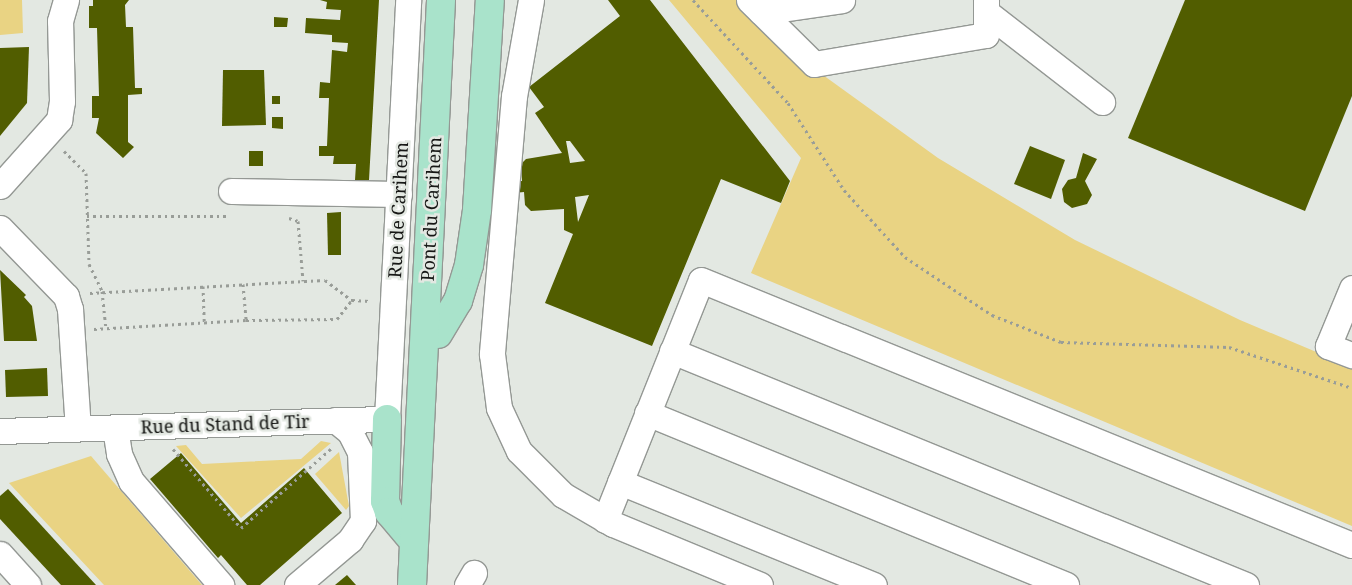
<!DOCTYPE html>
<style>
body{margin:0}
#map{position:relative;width:1352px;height:585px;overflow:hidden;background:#e3e8e2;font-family:"Noto Serif",serif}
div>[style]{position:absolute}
.green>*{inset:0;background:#e9d383}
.building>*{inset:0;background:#515d00}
.path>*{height:3px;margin-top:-1.5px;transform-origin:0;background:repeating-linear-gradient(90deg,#999d98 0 2.5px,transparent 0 6.5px)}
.roads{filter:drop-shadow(1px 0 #949894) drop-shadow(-1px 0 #949894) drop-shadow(0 1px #949894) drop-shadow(0 -1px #949894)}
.minor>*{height:25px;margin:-12.5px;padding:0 12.5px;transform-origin:12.5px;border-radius:12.5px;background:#fff}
.major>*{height:28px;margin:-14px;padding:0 14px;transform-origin:14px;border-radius:14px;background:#a9e3cb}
span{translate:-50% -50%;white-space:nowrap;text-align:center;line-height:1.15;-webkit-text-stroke:5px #e3e8e2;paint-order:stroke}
.street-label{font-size:18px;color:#161715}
</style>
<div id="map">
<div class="green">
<i style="clip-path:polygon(0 0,22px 0,23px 33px,0 35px)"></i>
<i style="clip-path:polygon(669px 0,737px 0,816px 70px,938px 158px,1075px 240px,1240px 320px,1352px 367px,1352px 526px,751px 273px,801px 158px)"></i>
<i style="clip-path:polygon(321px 441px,331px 443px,241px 518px,176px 446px,186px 445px,202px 464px,301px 459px)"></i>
<i style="clip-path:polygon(339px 452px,349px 506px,346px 510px,315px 474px)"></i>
<i style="clip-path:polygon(91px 456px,202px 585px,104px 585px,9px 483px)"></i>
</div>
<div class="building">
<i style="clip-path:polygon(93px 0,129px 0,125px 5px,126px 27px,133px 27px,135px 88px,142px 88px,142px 94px,128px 95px,128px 142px,134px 147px,123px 158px,96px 133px,99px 118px,92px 118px,92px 96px,99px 96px,97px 28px,89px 28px,89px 6px,93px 6px)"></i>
<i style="clip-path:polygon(320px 0,379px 0,369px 180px,355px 180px,356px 164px,333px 164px,334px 156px,319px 156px,319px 146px,327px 146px,329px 98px,319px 98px,320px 82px,330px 83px,332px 50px,347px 52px,348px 43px,332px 42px,332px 35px,305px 33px,306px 18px,340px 20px,341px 10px,326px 9px,327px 2px)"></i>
<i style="clip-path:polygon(evenodd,608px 0,650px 0,790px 181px,781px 203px,721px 179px,652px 346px,545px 303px,573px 234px,564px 230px,564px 209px,531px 211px,525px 205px,524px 192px,514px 193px,513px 182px,522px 181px,521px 164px,526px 159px,562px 153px,535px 113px,544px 107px,529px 87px,620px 16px,608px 0,566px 141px,570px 141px,585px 161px,570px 163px,566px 141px,608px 0,589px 195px,578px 222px,575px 197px,589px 195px)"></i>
<i style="clip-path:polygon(1185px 0,1352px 0,1352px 96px,1305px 211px,1128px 138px)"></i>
<i style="clip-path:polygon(274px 17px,288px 18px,287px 27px,274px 27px)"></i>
<i style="clip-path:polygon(29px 47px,27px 103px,0 136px,0 48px)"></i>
<i style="clip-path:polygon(223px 70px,264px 70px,266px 125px,222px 126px)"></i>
<i style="clip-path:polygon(272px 96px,280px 96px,280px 104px,272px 104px)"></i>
<i style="clip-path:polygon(272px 117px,283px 117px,283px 129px,272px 128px)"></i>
<i style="clip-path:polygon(1030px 146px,1065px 160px,1051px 199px,1014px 184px)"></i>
<i style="clip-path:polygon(249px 151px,263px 151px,263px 166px,249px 166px)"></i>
<i style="clip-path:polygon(1083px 153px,1097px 159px,1085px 181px,1092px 195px,1087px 204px,1072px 208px,1064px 202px,1062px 189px,1068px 180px,1076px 178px)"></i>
<i style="clip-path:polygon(341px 212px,341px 255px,328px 255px,327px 213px)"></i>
<i style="clip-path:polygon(0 270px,26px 295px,24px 297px,32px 306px,37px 341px,4px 341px)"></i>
<i style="clip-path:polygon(47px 368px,48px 396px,6px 397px,5px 370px)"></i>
<i style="clip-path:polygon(181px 453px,241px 523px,304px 468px,342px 513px,260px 585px,247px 585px,221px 555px,218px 558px,150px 479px)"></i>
<i style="clip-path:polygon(8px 489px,96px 585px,61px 585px,0 519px,0 496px)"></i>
<i style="clip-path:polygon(347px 575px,356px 585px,335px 585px)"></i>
</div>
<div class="path">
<i style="left:693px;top:0;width:140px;rotate:47.3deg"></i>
<i style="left:788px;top:103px;width:103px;rotate:57.2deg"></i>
<i style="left:844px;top:190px;width:91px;rotate:47.7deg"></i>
<i style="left:905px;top:257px;width:105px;rotate:33.7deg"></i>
<i style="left:992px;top:315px;width:74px;rotate:21.4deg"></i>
<i style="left:1061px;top:342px;width:168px;rotate:1.7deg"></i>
<i style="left:1229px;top:347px;width:130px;rotate:18.4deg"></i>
<i style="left:64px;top:151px;width:31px;rotate:45deg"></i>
<i style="left:86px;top:173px;width:91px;rotate:88.1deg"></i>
<i style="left:89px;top:264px;width:30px;rotate:64deg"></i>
<i style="left:102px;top:291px;width:37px;rotate:84deg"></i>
<i style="left:87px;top:216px;width:139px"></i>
<i style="left:289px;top:218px;width:9px;rotate:18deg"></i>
<i style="left:298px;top:221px;width:60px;rotate:85.2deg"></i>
<i style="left:243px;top:284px;width:36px;rotate:85deg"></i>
<i style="left:203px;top:286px;width:37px;rotate:88deg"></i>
<i style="left:90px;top:293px;width:235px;rotate:-3.2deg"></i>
<i style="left:325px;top:280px;width:34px;rotate:37deg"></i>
<i style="left:352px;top:300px;width:18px;rotate:3deg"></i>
<i style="left:94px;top:329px;width:152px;rotate:-3.4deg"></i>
<i style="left:246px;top:320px;width:91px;rotate:-0.6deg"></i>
<i style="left:337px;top:319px;width:24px;rotate:-52deg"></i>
<i style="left:173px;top:449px;width:104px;rotate:49.3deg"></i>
<i style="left:241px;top:528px;width:123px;rotate:-41.4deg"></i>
</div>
<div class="roads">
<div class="minor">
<i style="left:531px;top:0;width:97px;rotate:100deg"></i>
<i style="left:514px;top:96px;width:259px;rotate:94.9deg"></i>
<i style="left:492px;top:354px;width:54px;rotate:82.6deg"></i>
<i style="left:499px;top:408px;width:47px;rotate:65.1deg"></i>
<i style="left:519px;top:451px;width:62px;rotate:45deg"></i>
<i style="left:563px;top:495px;width:58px;rotate:30.1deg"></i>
<i style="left:613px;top:524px;width:159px;rotate:22.5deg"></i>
<i style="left:749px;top:0;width:91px;rotate:44.6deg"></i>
<i style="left:814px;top:64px;width:174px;rotate:-9.6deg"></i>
<i style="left:986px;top:35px;width:35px;rotate:-90deg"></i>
<i style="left:761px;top:12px;width:82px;rotate:-8.4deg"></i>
<i style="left:986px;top:12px;width:147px;rotate:37.8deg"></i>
<i style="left:0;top:186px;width:89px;rotate:-48.2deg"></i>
<i style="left:59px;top:120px;width:19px;rotate:-81deg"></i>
<i style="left:62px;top:101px;width:80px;rotate:-91.4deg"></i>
<i style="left:60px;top:21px;width:22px;rotate:-74deg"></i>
<i style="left:231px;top:191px;width:168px;rotate:1deg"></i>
<i style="left:0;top:228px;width:95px;rotate:45.9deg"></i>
<i style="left:66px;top:296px;width:14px;rotate:73deg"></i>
<i style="left:70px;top:309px;width:119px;rotate:86.2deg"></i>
<i style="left:1352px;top:288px;width:63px;rotate:112.5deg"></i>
<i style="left:1328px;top:346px;width:26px;rotate:21deg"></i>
<i style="left:672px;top:351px;width:620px;rotate:22.18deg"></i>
<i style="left:647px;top:413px;width:453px;rotate:22.3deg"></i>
<i style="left:115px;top:428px;width:26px;rotate:81deg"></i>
<i style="left:119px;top:454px;width:30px;rotate:66deg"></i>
<i style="left:131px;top:481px;width:138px;rotate:49.1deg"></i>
<i style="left:0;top:431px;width:387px;rotate:-1.8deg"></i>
<i style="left:387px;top:419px;width:420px;rotate:-87.1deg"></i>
<i style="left:620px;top:482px;width:274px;rotate:22.1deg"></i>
<i style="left:605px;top:520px;width:258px;rotate:-68.2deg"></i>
<i style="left:701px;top:280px;width:703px;rotate:22.15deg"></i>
<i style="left:0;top:554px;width:42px;rotate:47.9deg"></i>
<i style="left:297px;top:585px;width:70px;rotate:-40.3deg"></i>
<i style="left:350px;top:540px;width:23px;rotate:-56deg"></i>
<i style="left:363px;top:521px;width:69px;rotate:-92.5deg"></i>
<i style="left:360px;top:452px;width:22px;rotate:-117deg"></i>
<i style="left:350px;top:432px;width:19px;rotate:-141deg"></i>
<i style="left:467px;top:585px;width:14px;rotate:-60deg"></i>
</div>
<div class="major">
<i style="left:438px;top:334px;width:39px;rotate:-59deg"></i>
<i style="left:458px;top:301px;width:38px;rotate:-73deg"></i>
<i style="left:469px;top:265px;width:56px;rotate:-81.7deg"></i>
<i style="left:477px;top:210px;width:210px;rotate:-86.5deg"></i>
<i style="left:387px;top:419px;width:82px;rotate:91.4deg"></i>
<i style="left:385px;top:501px;width:12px;rotate:70deg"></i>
<i style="left:389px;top:512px;width:39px;rotate:50deg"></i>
<i style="left:412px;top:585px;width:586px;rotate:-87.16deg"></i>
</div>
</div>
<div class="street-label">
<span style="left:431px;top:209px;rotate:-87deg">Pont du Carihem</span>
<span style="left:398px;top:210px;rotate:-87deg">Rue de Carihem</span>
<span style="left:225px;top:424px;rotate:-2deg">Rue du Stand de Tir</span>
</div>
</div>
